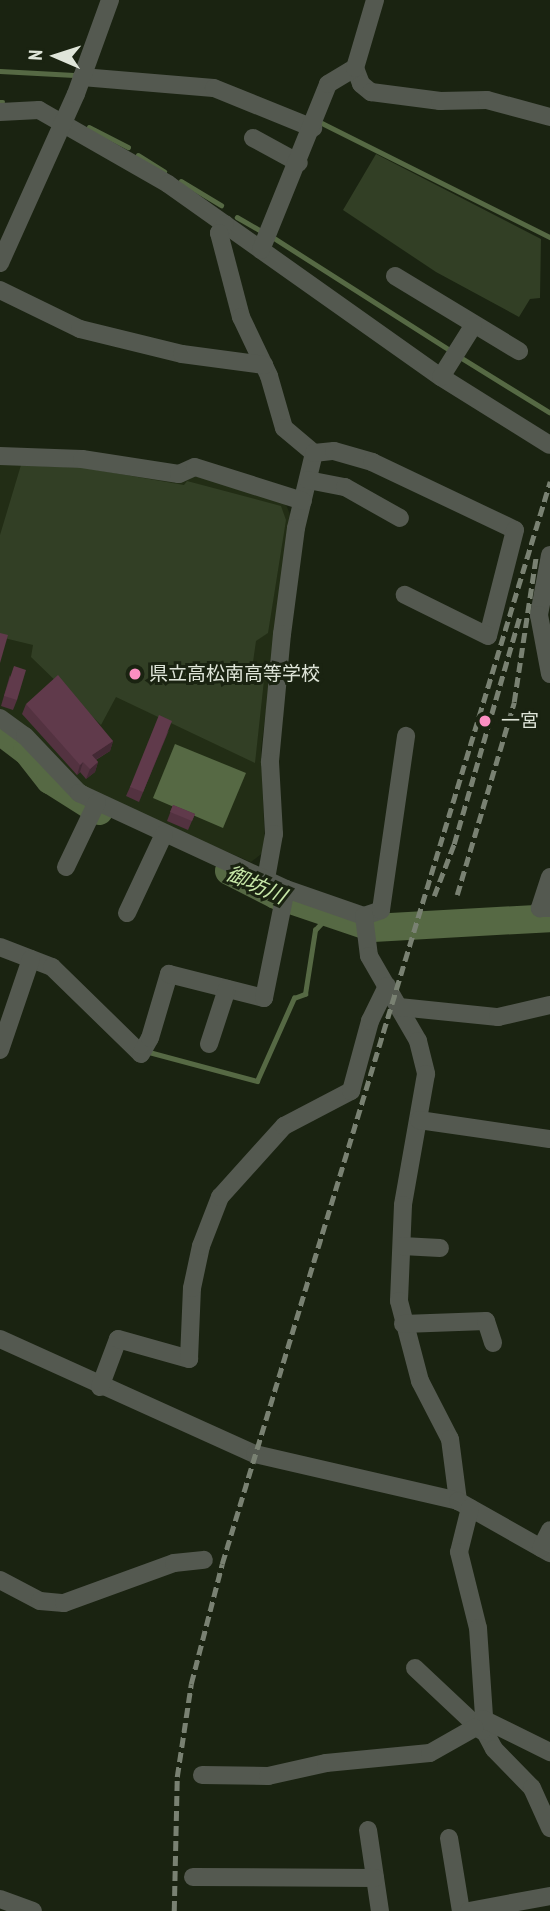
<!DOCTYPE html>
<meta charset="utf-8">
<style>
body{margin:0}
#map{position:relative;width:550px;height:1911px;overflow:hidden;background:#1a2311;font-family:"PT Sans Narrow","Noto Sans JP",sans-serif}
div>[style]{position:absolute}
.built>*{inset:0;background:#222d15}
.green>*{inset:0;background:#323f25}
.water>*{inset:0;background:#566944}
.stream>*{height:4.5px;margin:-2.25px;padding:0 2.25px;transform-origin:2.25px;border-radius:2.25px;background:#566944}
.river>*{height:28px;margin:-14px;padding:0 14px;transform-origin:14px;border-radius:14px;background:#566944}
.minor>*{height:18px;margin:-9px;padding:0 9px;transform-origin:9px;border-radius:9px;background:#545950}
.rail>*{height:4.5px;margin-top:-2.25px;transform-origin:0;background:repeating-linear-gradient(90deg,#798172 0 10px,transparent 0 15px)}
.wall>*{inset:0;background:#533240}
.shaded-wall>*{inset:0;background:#432934}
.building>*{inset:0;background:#603a4b}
.dots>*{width:19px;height:19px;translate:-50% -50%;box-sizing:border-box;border:4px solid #1a2311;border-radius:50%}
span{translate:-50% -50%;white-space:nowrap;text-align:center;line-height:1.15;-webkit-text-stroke:6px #1a2311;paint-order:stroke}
.poi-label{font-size:19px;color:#dfe5d9}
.left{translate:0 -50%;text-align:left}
.water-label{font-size:21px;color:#c7e7a8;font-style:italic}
.north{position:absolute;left:21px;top:21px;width:70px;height:70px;-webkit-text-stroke:5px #1a2311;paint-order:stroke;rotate:273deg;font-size:19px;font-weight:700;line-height:28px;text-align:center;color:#dfe5d9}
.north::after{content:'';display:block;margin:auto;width:24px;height:32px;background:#dfe5d9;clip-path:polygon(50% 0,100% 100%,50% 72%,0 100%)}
</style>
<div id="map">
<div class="built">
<i style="clip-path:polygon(0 461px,39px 461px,209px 478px,285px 502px,291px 517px,261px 749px,265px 851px,251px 862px,82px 790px,0 711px)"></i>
</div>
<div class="green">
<i style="clip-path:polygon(376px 154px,541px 239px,540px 298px,530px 299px,519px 317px,436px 272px,343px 210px)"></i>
<i style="clip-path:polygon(21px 465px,85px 468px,184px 485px,187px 481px,281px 506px,286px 520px,268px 633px,256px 641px,251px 676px,264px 680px,255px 763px,116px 697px,101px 725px,31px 657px,33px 645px,0 637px,0 535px)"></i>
</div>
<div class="water">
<i style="clip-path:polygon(175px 744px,246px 773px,223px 828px,153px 798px)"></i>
</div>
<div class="stream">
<i style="left:0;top:71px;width:74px;rotate:3.1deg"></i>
<i style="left:0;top:102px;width:3px"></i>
<i style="left:322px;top:123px;width:255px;rotate:26.6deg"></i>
<i style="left:89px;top:127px;width:44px;rotate:27.1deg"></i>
<i style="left:138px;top:155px;width:31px;rotate:32deg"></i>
<i style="left:181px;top:181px;width:47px;rotate:31deg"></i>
<i style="left:237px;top:217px;width:30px;rotate:30deg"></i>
<i style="left:274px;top:238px;width:212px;rotate:32.5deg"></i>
<i style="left:460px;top:357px;width:105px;rotate:31.7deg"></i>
<i style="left:149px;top:1052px;width:112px;rotate:15deg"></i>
<i style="left:257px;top:1081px;width:91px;rotate:-66deg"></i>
<i style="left:294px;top:998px;width:12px;rotate:-20deg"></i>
<i style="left:305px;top:994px;width:65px;rotate:-81.1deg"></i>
<i style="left:315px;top:930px;width:21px;rotate:-47deg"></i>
</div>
<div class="river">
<i style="left:0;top:731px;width:34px;rotate:37deg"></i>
<i style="left:27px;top:751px;width:37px;rotate:52deg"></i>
<i style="left:50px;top:780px;width:58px;rotate:32.3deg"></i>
<i style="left:229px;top:871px;width:53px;rotate:27.1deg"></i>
<i style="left:276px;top:895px;width:102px;rotate:18.8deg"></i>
<i style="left:373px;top:928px;width:177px;rotate:-3.2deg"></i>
</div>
<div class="minor">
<i style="left:355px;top:68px;width:17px;rotate:69deg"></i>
<i style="left:361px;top:84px;width:13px;rotate:39deg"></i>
<i style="left:371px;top:92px;width:70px;rotate:7.4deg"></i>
<i style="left:440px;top:101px;width:47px;rotate:-1.2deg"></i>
<i style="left:487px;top:100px;width:65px;rotate:15.1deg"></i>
<i style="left:82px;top:77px;width:132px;rotate:4.8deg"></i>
<i style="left:214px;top:88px;width:107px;rotate:22deg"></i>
<i style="left:0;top:112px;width:39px;rotate:-3deg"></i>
<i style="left:39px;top:110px;width:149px;rotate:29.8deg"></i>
<i style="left:168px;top:184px;width:334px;rotate:35.3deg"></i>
<i style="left:441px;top:377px;width:128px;rotate:32deg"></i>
<i style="left:253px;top:138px;width:52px;rotate:28.5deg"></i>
<i style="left:225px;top:224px;width:11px;rotate:124deg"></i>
<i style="left:219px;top:233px;width:87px;rotate:75.3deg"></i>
<i style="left:241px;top:317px;width:65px;rotate:64.6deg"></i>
<i style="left:269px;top:376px;width:54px;rotate:73.9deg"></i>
<i style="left:284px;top:428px;width:39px;rotate:40deg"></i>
<i style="left:314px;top:453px;width:77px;rotate:103.5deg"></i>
<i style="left:296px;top:528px;width:107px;rotate:97.5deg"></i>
<i style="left:282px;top:634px;width:129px;rotate:95.4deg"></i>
<i style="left:270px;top:762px;width:72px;rotate:86.8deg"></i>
<i style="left:274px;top:834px;width:46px;rotate:100.1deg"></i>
<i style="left:261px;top:250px;width:179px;rotate:-68deg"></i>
<i style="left:328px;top:84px;width:31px;rotate:-31deg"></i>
<i style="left:355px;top:68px;width:71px;rotate:-73.6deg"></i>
<i style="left:0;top:263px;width:185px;rotate:-65.8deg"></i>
<i style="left:76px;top:94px;width:100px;rotate:-70.1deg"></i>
<i style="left:395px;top:276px;width:145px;rotate:31.2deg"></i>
<i style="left:0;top:290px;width:89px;rotate:26deg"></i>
<i style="left:80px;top:329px;width:105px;rotate:13.8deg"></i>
<i style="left:182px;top:354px;width:83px;rotate:7.6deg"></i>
<i style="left:441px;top:377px;width:60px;rotate:-57.9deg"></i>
<i style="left:314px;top:453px;width:20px;rotate:-6deg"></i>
<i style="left:334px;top:451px;width:40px;rotate:16deg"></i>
<i style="left:372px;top:462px;width:158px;rotate:25.4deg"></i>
<i style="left:515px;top:530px;width:109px;rotate:104.3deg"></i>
<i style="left:488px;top:636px;width:93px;rotate:-153.7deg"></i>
<i style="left:0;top:456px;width:82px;rotate:2.1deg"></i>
<i style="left:82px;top:459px;width:98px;rotate:8.8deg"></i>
<i style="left:179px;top:474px;width:17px;rotate:-24deg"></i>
<i style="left:195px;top:467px;width:113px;rotate:17.5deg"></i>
<i style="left:308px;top:480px;width:38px;rotate:11deg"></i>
<i style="left:345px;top:487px;width:63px;rotate:29.4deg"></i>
<i style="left:550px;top:555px;width:61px;rotate:100.4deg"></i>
<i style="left:539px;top:615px;width:60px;rotate:79.4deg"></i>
<i style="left:0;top:718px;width:31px;rotate:36deg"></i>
<i style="left:25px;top:736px;width:79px;rotate:46.5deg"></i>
<i style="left:79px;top:793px;width:228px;rotate:24.9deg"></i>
<i style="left:286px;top:889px;width:83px;rotate:19.1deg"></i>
<i style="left:364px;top:916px;width:18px;rotate:-19deg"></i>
<i style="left:381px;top:910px;width:176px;rotate:-81.8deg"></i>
<i style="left:66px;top:867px;width:72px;rotate:-64.5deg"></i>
<i style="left:550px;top:877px;width:33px;rotate:108deg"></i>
<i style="left:540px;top:908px;width:10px"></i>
<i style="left:127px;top:913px;width:87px;rotate:-64.9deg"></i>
<i style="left:364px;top:916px;width:40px;rotate:82.9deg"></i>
<i style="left:369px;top:956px;width:98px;rotate:60deg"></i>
<i style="left:418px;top:1041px;width:34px;rotate:76deg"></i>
<i style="left:426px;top:1074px;width:133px;rotate:100deg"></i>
<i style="left:403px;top:1205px;width:96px;rotate:92.4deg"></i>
<i style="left:399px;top:1301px;width:83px;rotate:75.3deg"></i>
<i style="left:420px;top:1381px;width:65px;rotate:62.7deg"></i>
<i style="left:450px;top:1439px;width:63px;rotate:82.6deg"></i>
<i style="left:0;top:947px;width:56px;rotate:21deg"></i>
<i style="left:52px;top:967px;width:124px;rotate:44.3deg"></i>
<i style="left:141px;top:1054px;width:18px;rotate:-61deg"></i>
<i style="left:150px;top:1038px;width:67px;rotate:-73.5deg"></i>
<i style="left:169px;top:974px;width:98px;rotate:14.2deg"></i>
<i style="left:264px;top:998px;width:111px;rotate:-78.6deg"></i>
<i style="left:399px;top:1007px;width:100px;rotate:5.8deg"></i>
<i style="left:498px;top:1017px;width:53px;rotate:-13deg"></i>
<i style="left:209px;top:1044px;width:58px;rotate:-71.9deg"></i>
<i style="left:0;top:1050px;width:96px;rotate:-71.2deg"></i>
<i style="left:419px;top:1120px;width:132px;rotate:8.3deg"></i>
<i style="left:402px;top:1246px;width:38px;rotate:3deg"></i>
<i style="left:403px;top:1324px;width:83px;rotate:-2.1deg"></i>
<i style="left:486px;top:1321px;width:23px;rotate:72deg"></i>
<i style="left:0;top:1339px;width:280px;rotate:24.3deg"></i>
<i style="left:255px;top:1454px;width:208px;rotate:13deg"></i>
<i style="left:458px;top:1501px;width:106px;rotate:29.5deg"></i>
<i style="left:100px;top:1387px;width:51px;rotate:-69.4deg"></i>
<i style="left:118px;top:1339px;width:74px;rotate:15.7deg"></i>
<i style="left:189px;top:1359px;width:71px;rotate:-87.6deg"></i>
<i style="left:192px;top:1288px;width:43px;rotate:-77.9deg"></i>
<i style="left:201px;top:1246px;width:53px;rotate:-68.8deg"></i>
<i style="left:220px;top:1197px;width:96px;rotate:-48deg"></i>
<i style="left:284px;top:1126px;width:76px;rotate:-27.6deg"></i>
<i style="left:351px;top:1091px;width:73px;rotate:-74.8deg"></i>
<i style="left:370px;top:1021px;width:39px;rotate:-64deg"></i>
<i style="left:470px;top:1508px;width:45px;rotate:104deg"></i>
<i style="left:459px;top:1552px;width:78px;rotate:76deg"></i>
<i style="left:478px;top:1628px;width:104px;rotate:86.1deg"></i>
<i style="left:485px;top:1732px;width:19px;rotate:62deg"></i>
<i style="left:494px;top:1749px;width:54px;rotate:45.7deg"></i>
<i style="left:532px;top:1788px;width:44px;rotate:65.8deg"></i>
<i style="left:541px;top:1548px;width:20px;rotate:-63deg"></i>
<i style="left:0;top:1580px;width:45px;rotate:27.7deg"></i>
<i style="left:40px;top:1601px;width:24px;rotate:5deg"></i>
<i style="left:64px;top:1603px;width:117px;rotate:-20deg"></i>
<i style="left:174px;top:1563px;width:30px;rotate:-6deg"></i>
<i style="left:415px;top:1668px;width:92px;rotate:43.2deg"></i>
<i style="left:483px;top:1719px;width:75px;rotate:26.2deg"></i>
<i style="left:202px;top:1775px;width:66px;rotate:0.9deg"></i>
<i style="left:268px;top:1776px;width:59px;rotate:-12.6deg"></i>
<i style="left:326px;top:1763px;width:104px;rotate:-5.5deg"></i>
<i style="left:430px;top:1753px;width:51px;rotate:-29.6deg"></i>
<i style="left:368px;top:1830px;width:82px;rotate:81.6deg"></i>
<i style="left:449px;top:1838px;width:74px;rotate:80.7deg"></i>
<i style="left:193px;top:1877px;width:182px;rotate:0.3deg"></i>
<i style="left:0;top:1899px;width:35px;rotate:20deg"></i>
<i style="left:469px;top:1911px;width:82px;rotate:-10.5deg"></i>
</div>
<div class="rail">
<i style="left:457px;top:895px;width:201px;rotate:-73.5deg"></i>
<i style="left:514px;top:702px;width:148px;rotate:-81.4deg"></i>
<i style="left:434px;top:896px;width:56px;rotate:-69deg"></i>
<i style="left:454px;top:844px;width:238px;rotate:-73.9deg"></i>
<i style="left:174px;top:1911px;width:134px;rotate:-88.7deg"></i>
<i style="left:177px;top:1777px;width:94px;rotate:-81.4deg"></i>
<i style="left:191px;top:1684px;width:124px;rotate:-75.5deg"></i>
<i style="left:222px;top:1564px;width:1131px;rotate:-73.14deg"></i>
</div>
<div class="wall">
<i style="clip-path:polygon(10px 675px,17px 700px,13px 710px,1px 706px)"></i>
<i style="clip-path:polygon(26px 704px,113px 741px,110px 751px,96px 760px,98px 762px,95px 772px,86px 779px,80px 772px,77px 775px,22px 714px)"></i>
<i style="clip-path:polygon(169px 730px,139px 802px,126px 796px,130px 787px)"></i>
<i style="clip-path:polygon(173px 805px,195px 814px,188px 830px,167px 821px)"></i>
</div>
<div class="shaded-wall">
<i style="clip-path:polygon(113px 741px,110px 751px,88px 764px,92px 755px)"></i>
<i style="clip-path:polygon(83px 762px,80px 772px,77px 775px,80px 765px)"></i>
<i style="clip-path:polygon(98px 762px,95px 772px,86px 779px,90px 769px)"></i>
</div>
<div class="building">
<i style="clip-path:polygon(0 633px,8px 635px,0 663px)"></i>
<i style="clip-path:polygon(14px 666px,26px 670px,17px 700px,4px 696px)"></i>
<i style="clip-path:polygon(58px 675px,113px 741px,92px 755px,98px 762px,90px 769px,83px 762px,80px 765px,26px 704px)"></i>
<i style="clip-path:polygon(159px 715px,172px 721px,143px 792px,130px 787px)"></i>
<i style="clip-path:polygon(173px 805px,195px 814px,192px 821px,170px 812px)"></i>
</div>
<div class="dots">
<i style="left:135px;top:674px;background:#fc8fc2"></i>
<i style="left:485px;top:721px;background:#fc8fc2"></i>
</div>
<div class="poi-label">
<span class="left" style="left:149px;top:674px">県立高松南高等学校</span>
<span class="left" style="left:501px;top:721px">一宮</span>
</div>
<div class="water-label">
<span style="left:256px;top:885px;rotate:24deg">御坊川</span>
</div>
<div class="north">N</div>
</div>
